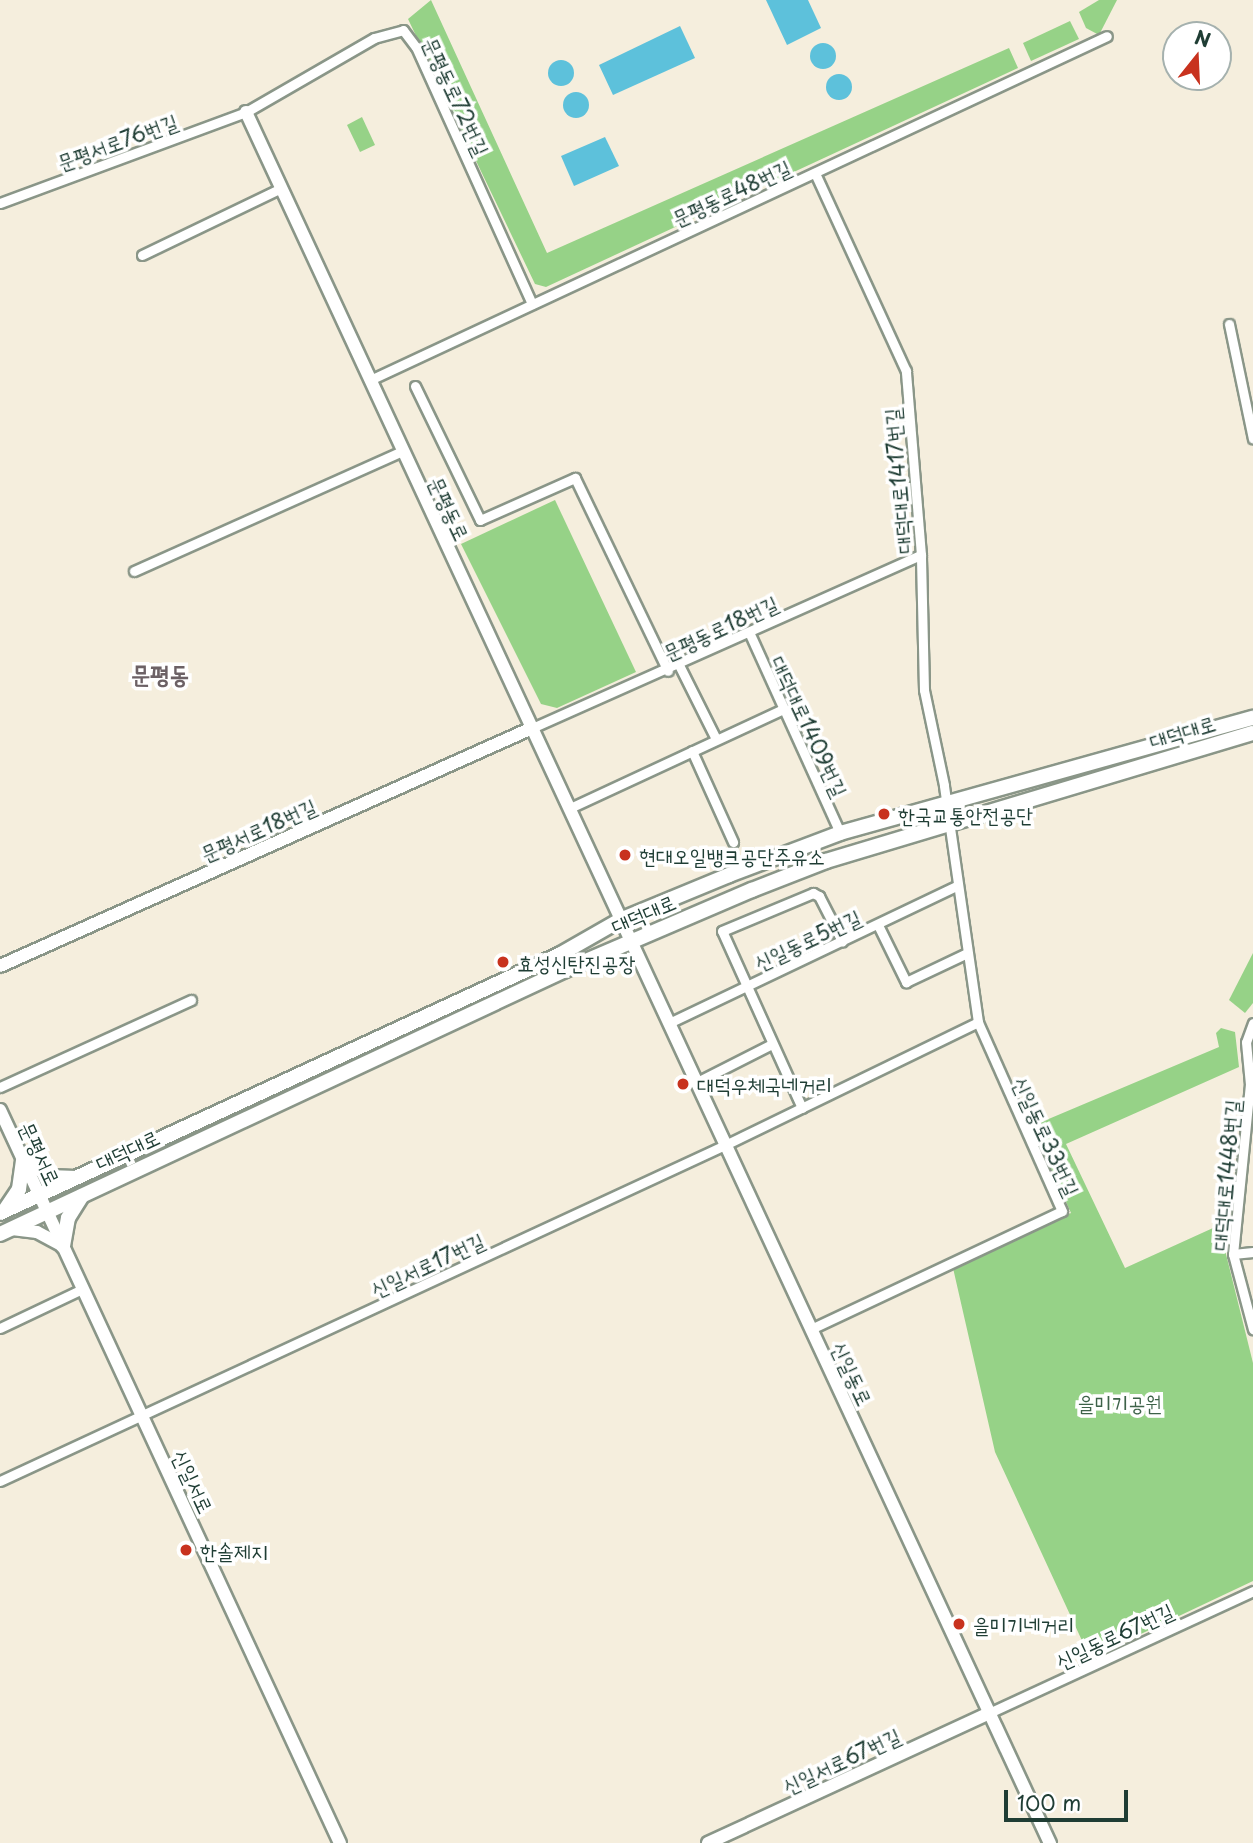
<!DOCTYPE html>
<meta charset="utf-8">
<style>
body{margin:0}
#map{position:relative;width:1253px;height:1843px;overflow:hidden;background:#f5eedd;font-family:"Playpen Sans","Poor Story",sans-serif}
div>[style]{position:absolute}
.green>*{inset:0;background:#96d287}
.water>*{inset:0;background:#5dc1db}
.round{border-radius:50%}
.roads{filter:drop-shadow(2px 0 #8a9688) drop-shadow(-2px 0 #8a9688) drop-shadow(0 2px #8a9688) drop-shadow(0 -2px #8a9688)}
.street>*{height:9px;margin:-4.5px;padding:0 4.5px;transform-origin:4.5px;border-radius:4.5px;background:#fff}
.secondary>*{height:12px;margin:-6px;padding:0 6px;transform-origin:6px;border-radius:6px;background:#fff}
.primary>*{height:14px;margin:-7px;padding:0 7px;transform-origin:7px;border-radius:7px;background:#fff}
.dots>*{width:19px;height:19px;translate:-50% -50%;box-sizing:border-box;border:4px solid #fff;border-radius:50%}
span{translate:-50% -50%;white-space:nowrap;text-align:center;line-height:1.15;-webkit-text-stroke:7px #fff;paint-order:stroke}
.street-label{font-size:21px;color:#1f3d34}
.poi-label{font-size:21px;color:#1f3d34}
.left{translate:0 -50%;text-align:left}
.park-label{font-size:21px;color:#3d6249}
.quarter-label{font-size:24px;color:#6c6165;font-weight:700}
.north{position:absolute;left:1162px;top:21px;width:70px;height:70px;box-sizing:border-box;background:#fff;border:2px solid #a5b1ae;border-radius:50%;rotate:18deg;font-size:19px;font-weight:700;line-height:28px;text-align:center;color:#1f3d34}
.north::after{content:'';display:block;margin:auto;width:24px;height:32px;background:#c8321e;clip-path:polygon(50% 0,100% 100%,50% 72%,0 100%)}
.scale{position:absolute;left:1004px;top:1790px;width:124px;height:32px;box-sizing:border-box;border:4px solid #1f3d34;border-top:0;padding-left:9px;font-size:21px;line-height:24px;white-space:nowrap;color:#1f3d34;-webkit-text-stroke:5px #fff;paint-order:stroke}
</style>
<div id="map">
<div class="green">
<i style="clip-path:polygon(431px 0,547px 253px,1009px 48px,1018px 68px,546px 287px,535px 284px,408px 19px)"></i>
<i style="clip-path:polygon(1099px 0,1117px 0,1099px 35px,1086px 28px,1079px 12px)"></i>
<i style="clip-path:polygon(1070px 21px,1079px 39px,1031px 61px,1023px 43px)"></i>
<i style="clip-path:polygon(362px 117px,375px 145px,360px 152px,347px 125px)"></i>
<i style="clip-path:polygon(555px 500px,636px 672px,557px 708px,541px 704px,461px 544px)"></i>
<i style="clip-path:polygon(1253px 953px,1253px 1003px,1245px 1013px,1229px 1000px)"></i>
<i style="clip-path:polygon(1221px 1028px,1235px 1032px,1239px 1067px,1066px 1144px,1125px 1268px,1224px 1223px,1226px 1254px,1253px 1363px,1253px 1581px,1090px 1658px,995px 1452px,953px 1268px,1071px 1213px,1032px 1126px,1219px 1047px,1216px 1033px)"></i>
</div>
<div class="water">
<i style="clip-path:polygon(766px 0,808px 0,821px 28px,787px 45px)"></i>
<i style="clip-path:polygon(680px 26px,695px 58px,613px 95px,599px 65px)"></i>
<i class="round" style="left:810px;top:43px;width:26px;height:26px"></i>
<i class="round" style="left:548px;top:60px;width:26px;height:26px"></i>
<i class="round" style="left:826px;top:74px;width:26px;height:26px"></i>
<i class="round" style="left:563px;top:92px;width:26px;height:26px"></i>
<i style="clip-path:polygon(605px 137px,619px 166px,574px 186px,561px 156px)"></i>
</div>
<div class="roads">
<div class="street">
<i style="left:0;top:203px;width:262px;rotate:-20.3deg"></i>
<i style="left:246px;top:112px;width:148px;rotate:-30deg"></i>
<i style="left:374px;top:38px;width:30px;rotate:-15deg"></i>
<i style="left:403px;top:30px;width:21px;rotate:53deg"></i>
<i style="left:416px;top:47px;width:282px;rotate:65.7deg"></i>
<i style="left:142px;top:255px;width:154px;rotate:-25.7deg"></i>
<i style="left:1229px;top:324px;width:117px;rotate:78.2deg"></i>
<i style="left:370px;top:380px;width:813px;rotate:-25.02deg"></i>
<i style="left:415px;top:386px;width:149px;rotate:64.1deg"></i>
<i style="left:480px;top:520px;width:104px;rotate:-23.9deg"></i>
<i style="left:575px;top:478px;width:214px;rotate:64.3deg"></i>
<i style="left:134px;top:571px;width:294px;rotate:-24.1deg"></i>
<i style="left:749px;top:632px;width:221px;rotate:65.6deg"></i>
<i style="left:679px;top:665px;width:83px;rotate:63.4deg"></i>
<i style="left:532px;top:728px;width:426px;rotate:-24deg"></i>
<i style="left:692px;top:751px;width:100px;rotate:65.7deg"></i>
<i style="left:570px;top:808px;width:233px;rotate:-24.9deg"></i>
<i style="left:878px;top:925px;width:64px;rotate:63.8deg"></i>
<i style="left:906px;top:982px;width:68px;rotate:-25.4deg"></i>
<i style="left:669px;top:1023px;width:320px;rotate:-25.5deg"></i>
<i style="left:1253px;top:1023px;width:20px;rotate:110deg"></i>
<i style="left:1246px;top:1042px;width:42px;rotate:84.6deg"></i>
<i style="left:1250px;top:1084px;width:171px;rotate:95.7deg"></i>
<i style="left:1233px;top:1254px;width:78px;rotate:75.1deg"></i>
<i style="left:697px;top:1082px;width:84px;rotate:-26.9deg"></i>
<i style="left:0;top:1087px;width:210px;rotate:-24.5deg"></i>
<i style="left:802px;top:1108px;width:194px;rotate:-114.3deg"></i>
<i style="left:722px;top:931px;width:99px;rotate:-22.7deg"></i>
<i style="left:813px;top:893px;width:7px;rotate:27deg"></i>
<i style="left:819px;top:896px;width:51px;rotate:62.9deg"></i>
<i style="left:1233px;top:1254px;width:20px;rotate:-6deg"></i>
<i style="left:0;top:1328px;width:91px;rotate:-25.4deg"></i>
<i style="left:811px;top:1329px;width:277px;rotate:-25.2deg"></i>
<i style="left:1062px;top:1211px;width:207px;rotate:-114deg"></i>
<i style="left:978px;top:1022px;width:239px;rotate:-98.2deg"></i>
<i style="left:944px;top:785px;width:97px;rotate:-101.9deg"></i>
<i style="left:924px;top:690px;width:135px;rotate:-91.3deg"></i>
<i style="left:921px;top:555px;width:185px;rotate:-94.7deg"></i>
<i style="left:906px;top:371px;width:218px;rotate:-114.7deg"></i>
<i style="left:0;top:1481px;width:799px;rotate:-24.87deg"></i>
<i style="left:725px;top:1145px;width:281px;rotate:-25.9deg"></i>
<i style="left:989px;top:1713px;width:291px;rotate:-24.8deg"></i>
</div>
<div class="secondary">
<i style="left:246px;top:112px;width:1909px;rotate:65.09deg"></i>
<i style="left:0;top:966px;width:583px;rotate:-24.1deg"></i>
<i style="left:0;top:1110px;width:808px;rotate:65.12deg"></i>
<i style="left:25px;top:1161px;width:28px;rotate:32deg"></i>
<i style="left:49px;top:1176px;width:27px;rotate:2deg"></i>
<i style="left:12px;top:1229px;width:25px;rotate:7deg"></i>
<i style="left:37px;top:1232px;width:30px;rotate:28deg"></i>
<i style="left:708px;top:1843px;width:310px;rotate:-24.8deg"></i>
</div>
<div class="primary">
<i style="left:5px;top:1210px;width:25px;rotate:-56deg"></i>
<i style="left:19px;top:1189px;width:29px;rotate:-82deg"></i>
<i style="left:0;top:1213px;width:616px;rotate:-24.78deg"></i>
<i style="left:559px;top:955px;width:70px;rotate:-29.8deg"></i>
<i style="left:620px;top:920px;width:118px;rotate:-22.4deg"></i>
<i style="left:729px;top:875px;width:119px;rotate:-20.7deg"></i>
<i style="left:840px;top:833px;width:429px;rotate:-15.6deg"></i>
<i style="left:0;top:1234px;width:624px;rotate:-25.04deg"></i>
<i style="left:565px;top:970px;width:203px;rotate:-23.2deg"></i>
<i style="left:752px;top:890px;width:79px;rotate:-21.4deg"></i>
<i style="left:826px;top:861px;width:446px;rotate:-16.7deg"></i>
<i style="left:63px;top:1246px;width:28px;rotate:-80deg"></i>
<i style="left:68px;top:1218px;width:26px;rotate:-58deg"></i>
</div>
</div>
<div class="dots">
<i style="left:884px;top:814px;background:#c8321e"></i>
<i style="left:625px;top:855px;background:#c8321e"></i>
<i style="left:503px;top:962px;background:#c8321e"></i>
<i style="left:683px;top:1084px;background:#c8321e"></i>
<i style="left:186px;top:1550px;background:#c8321e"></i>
<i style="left:959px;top:1624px;background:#c8321e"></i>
</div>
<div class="street-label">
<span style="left:457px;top:96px;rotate:65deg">문평동로72번길</span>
<span style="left:117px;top:141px;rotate:-20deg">문평서로76번길</span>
<span style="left:731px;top:192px;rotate:-25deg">문평동로48번길</span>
<span style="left:897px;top:481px;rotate:-95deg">대덕대로1417번길</span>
<span style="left:450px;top:508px;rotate:65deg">문평동로</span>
<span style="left:720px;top:627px;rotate:-25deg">문평동로18번길</span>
<span style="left:810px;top:726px;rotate:65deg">대덕대로1409번길</span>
<span style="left:1182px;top:731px;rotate:-17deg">대덕대로</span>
<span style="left:258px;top:829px;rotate:-24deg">문평서로18번길</span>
<span style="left:643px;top:913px;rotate:-23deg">대덕대로</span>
<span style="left:807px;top:939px;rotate:-25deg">신일동로5번길</span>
<span style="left:1047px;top:1136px;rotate:65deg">신일동로33번길</span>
<span style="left:127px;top:1149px;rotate:-25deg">대덕대로</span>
<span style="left:41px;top:1153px;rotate:65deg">문평서로</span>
<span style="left:1225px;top:1175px;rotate:-85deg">대덕대로1448번길</span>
<span style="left:427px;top:1264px;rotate:-25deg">신일서로17번길</span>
<span style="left:853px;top:1373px;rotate:65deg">신일동로</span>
<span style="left:194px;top:1481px;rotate:65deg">신일서로</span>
<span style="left:1114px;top:1635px;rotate:-25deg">신일동로67번길</span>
<span style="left:841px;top:1760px;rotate:-25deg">신일서로67번길</span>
</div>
<div class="poi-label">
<span class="left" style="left:898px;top:814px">한국교통안전공단</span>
<span class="left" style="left:639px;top:855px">현대오일뱅크공단주유소</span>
<span class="left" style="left:517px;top:962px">효성신탄진공장</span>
<span class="left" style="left:697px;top:1084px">대덕우체국네거리</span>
<span class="left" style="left:200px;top:1550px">한솔제지</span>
<span class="left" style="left:973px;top:1624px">을미기네거리</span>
</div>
<div class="park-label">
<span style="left:1120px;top:1402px">을미기공원</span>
</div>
<div class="quarter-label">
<span style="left:160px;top:674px">문평동</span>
</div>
<div class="north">N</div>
<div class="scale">100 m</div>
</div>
